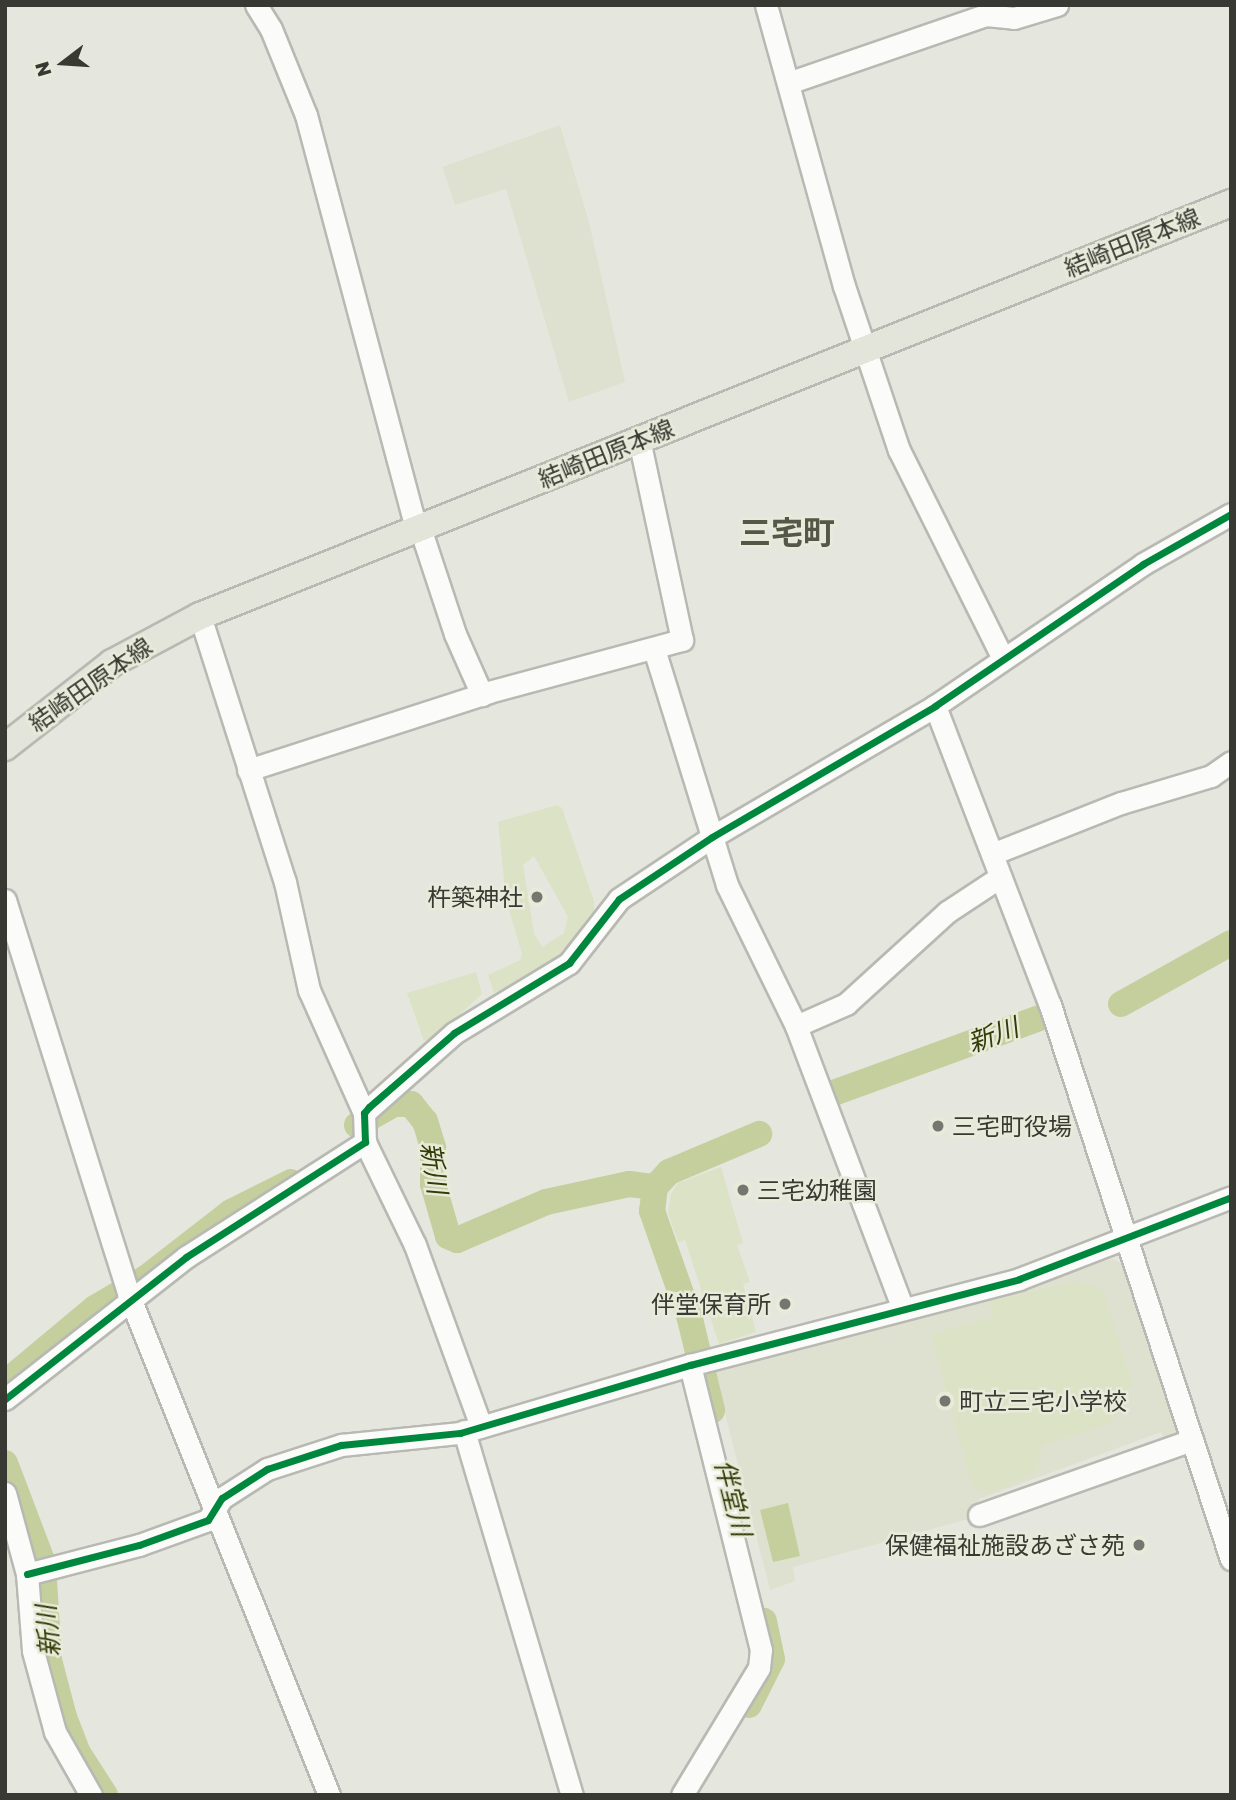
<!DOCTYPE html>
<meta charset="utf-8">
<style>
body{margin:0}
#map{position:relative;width:1236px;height:1800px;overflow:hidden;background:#e5e7de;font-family:"Golos Text","Noto Sans JP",sans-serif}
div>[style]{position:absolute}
.built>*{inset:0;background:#dee1cf}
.green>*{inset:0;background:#dce2c5}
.water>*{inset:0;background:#c5ce9d}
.river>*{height:26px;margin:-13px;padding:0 13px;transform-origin:13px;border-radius:13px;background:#c5ce9d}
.roads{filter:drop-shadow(2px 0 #b8b9b2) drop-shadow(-2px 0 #b8b9b2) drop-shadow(0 2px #b8b9b2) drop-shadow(0 -2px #b8b9b2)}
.minor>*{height:21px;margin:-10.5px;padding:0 10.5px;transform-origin:10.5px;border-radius:10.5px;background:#fbfbfa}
.major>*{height:26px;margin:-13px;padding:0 13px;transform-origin:13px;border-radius:13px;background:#e3e5db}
.cycleway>*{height:7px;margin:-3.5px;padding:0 3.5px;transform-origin:3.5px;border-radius:3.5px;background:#00873e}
.dots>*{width:19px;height:19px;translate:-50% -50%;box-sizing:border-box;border:4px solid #e8ebda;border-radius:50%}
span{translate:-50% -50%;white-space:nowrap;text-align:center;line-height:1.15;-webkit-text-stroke:5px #e8ebda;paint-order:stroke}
.street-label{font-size:24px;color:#383933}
.poi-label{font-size:24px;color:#383933}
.right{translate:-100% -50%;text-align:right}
.left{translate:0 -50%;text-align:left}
.water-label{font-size:26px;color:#343b06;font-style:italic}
.district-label{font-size:32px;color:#555849;font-weight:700}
.frame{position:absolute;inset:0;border:7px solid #383933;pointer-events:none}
.north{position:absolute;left:28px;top:28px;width:70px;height:70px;-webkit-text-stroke:5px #e8ebda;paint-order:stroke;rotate:253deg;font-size:19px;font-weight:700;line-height:28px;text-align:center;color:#383933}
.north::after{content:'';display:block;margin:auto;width:24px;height:32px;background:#383933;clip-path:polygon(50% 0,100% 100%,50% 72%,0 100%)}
</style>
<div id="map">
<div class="built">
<i style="clip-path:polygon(560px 125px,589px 222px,625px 382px,569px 402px,506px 189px,455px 205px,442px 167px)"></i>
<i style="clip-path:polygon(1113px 1259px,1124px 1265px,1180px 1436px,1165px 1441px,1161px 1432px,979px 1499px,972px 1518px,793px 1567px,795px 1581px,770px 1590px,714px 1370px)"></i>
</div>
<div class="green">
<i style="clip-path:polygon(evenodd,557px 805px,562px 808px,594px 901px,594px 918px,562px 961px,494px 993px,488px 975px,520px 960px,522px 954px,506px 900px,498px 822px,557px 805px,534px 856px,568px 917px,564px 933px,542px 947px,534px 933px,523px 865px,534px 856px)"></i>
<i style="clip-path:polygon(476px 972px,482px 994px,435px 1037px,424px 1041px,407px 993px)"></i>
<i style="clip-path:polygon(721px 1167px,743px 1243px,737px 1245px,750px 1282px,743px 1284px,756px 1332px,719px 1344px,685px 1240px,678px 1242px,668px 1213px,671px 1194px,678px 1183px)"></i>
<i style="clip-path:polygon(1076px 1281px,1103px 1290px,1132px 1384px,1112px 1423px,1043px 1445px,1036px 1472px,987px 1494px,972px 1486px,931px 1334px,993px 1318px,989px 1302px)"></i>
</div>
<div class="water">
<i style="clip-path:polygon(788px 1503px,800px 1556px,773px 1562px,760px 1510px)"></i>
</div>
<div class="river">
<i style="left:1121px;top:1004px;width:126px;rotate:-29deg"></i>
<i style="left:828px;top:1095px;width:225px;rotate:-20deg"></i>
<i style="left:357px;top:1125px;width:43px;rotate:-29.6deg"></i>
<i style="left:394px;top:1104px;width:17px"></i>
<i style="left:411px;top:1104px;width:22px;rotate:51deg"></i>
<i style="left:425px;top:1121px;width:28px;rotate:73deg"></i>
<i style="left:433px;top:1148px;width:36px;rotate:90deg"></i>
<i style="left:433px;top:1184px;width:54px;rotate:73.9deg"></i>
<i style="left:448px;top:1236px;width:10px;rotate:24deg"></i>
<i style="left:457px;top:1240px;width:97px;rotate:-23.1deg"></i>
<i style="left:546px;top:1202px;width:85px;rotate:-12.2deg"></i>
<i style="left:629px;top:1184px;width:26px;rotate:7deg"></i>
<i style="left:655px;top:1187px;width:24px;rotate:97deg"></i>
<i style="left:652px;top:1211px;width:114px;rotate:70.6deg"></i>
<i style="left:690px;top:1319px;width:94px;rotate:76.4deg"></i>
<i style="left:655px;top:1187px;width:21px;rotate:-47deg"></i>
<i style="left:669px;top:1172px;width:98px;rotate:-22.9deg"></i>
<i style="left:5px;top:1383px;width:117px;rotate:-39.8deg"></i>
<i style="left:95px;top:1308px;width:59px;rotate:-30.5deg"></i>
<i style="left:146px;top:1278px;width:108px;rotate:-37.8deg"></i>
<i style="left:231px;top:1212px;width:67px;rotate:-26.6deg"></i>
<i style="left:5px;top:1463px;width:107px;rotate:69.2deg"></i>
<i style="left:43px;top:1563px;width:97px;rotate:86.5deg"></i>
<i style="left:49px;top:1660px;width:59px;rotate:75.3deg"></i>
<i style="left:64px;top:1717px;width:39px;rotate:69deg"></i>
<i style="left:78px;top:1753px;width:50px;rotate:57.3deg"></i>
<i style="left:749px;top:1705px;width:51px;rotate:-63.4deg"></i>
<i style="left:772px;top:1659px;width:39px;rotate:-102deg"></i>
</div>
<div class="roads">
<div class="minor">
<i style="left:256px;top:5px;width:28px;rotate:58deg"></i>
<i style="left:271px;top:29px;width:93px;rotate:67.9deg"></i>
<i style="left:306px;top:115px;width:428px;rotate:75.1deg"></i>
<i style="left:416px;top:529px;width:8px;rotate:40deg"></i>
<i style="left:422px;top:534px;width:105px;rotate:71.7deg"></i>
<i style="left:455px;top:634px;width:67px;rotate:66.1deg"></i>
<i style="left:766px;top:5px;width:292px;rotate:74.5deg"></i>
<i style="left:844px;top:286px;width:173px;rotate:71.5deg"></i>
<i style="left:899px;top:450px;width:233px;rotate:63.5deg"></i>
<i style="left:788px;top:83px;width:209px;rotate:-19deg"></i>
<i style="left:986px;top:15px;width:28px;rotate:6deg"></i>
<i style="left:1014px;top:18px;width:45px;rotate:-16.8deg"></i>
<i style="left:200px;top:616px;width:279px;rotate:72.3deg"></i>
<i style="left:285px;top:882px;width:111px;rotate:77.5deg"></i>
<i style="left:309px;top:990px;width:135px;rotate:65.9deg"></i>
<i style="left:364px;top:1113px;width:29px;rotate:88deg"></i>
<i style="left:365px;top:1142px;width:114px;rotate:64.1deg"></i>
<i style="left:415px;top:1245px;width:193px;rotate:70deg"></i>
<i style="left:654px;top:649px;width:247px;rotate:72.8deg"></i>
<i style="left:727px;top:885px;width:157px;rotate:63.9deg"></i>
<i style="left:796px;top:1026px;width:300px;rotate:69.3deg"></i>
<i style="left:935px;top:706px;width:320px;rotate:69deg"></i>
<i style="left:1050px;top:1005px;width:583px;rotate:71.91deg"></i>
<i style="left:248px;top:770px;width:253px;rotate:-17.9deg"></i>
<i style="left:489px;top:692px;width:200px;rotate:-15.1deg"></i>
<i style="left:682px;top:640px;width:205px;rotate:-102.1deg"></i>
<i style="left:992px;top:854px;width:139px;rotate:-21.6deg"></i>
<i style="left:1121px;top:803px;width:94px;rotate:-16.7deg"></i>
<i style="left:1211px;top:776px;width:24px;rotate:-35deg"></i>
<i style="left:5px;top:900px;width:412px;rotate:72.6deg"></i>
<i style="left:128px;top:1293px;width:541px;rotate:68.18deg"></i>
<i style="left:796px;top:1026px;width:55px;rotate:-23.7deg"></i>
<i style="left:846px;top:1004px;width:137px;rotate:-42.3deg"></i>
<i style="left:947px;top:912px;width:64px;rotate:-33.4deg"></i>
<i style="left:364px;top:1113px;width:120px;rotate:-41.6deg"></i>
<i style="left:454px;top:1033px;width:135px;rotate:-31.3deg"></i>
<i style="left:569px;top:963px;width:81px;rotate:-52deg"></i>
<i style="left:619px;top:899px;width:112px;rotate:-33.7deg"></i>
<i style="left:712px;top:837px;width:259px;rotate:-30.4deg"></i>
<i style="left:935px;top:706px;width:252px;rotate:-34.3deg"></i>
<i style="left:1143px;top:564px;width:101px;rotate:-29.6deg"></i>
<i style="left:5px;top:1399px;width:230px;rotate:-38.1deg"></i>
<i style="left:186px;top:1257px;width:213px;rotate:-32.7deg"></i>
<i style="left:464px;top:1431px;width:380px;rotate:73.5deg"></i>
<i style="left:5px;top:1493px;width:84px;rotate:74.8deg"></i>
<i style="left:27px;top:1574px;width:77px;rotate:85.5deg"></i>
<i style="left:33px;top:1651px;width:84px;rotate:74.8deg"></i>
<i style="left:55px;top:1732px;width:73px;rotate:60.3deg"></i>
<i style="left:979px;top:1515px;width:226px;rotate:-19.4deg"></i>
<i style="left:27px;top:1574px;width:116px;rotate:-14.5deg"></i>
<i style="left:139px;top:1545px;width:73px;rotate:-19.9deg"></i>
<i style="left:208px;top:1520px;width:26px;rotate:-58deg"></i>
<i style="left:222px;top:1498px;width:54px;rotate:-32.8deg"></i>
<i style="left:267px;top:1469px;width:78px;rotate:-18deg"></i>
<i style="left:341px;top:1445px;width:120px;rotate:-5.8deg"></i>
<i style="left:460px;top:1433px;width:240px;rotate:-16.5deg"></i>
<i style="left:690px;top:1365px;width:340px;rotate:-14.6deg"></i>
<i style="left:1019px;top:1279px;width:227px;rotate:-21.1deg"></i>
<i style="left:682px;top:1795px;width:149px;rotate:-58.8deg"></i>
<i style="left:759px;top:1668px;width:18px;rotate:-84deg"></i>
<i style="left:761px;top:1650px;width:294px;rotate:-104deg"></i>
</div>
<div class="major">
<i style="left:5px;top:747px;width:136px;rotate:-38.1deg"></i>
<i style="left:112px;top:663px;width:100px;rotate:-28.1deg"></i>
<i style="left:200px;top:616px;width:1111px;rotate:-21.83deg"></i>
</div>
</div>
<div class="cycleway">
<i style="left:5px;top:1399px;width:230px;rotate:-38.1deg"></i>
<i style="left:186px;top:1257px;width:213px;rotate:-32.7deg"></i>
<i style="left:365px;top:1142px;width:29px;rotate:-92deg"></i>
<i style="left:364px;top:1113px;width:8px;rotate:-50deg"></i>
<i style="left:369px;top:1107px;width:113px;rotate:-41deg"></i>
<i style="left:454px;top:1033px;width:135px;rotate:-31.3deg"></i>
<i style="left:569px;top:963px;width:81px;rotate:-52deg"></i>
<i style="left:619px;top:899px;width:112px;rotate:-33.7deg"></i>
<i style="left:712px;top:837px;width:259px;rotate:-30.4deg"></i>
<i style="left:935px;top:706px;width:252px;rotate:-34.3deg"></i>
<i style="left:1143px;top:564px;width:101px;rotate:-29.6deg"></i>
<i style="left:27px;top:1574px;width:116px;rotate:-14.5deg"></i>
<i style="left:139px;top:1545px;width:73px;rotate:-19.9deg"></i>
<i style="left:208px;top:1520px;width:26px;rotate:-58deg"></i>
<i style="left:222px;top:1498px;width:54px;rotate:-32.8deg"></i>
<i style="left:267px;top:1469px;width:78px;rotate:-18deg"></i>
<i style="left:341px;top:1445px;width:120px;rotate:-5.8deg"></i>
<i style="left:460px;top:1433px;width:240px;rotate:-16.5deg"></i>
<i style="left:690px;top:1365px;width:340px;rotate:-14.6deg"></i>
<i style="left:1019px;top:1279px;width:227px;rotate:-21.1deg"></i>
</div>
<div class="dots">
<i style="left:537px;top:897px;background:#75766f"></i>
<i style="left:938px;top:1126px;background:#75766f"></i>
<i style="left:743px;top:1190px;background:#75766f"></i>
<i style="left:785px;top:1304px;background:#75766f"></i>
<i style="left:945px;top:1401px;background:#75766f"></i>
<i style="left:1139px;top:1545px;background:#75766f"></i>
</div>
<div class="street-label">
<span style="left:1132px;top:242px;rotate:-22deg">結崎田原本線</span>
<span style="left:606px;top:453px;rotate:-22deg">結崎田原本線</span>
<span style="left:90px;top:684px;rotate:-35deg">結崎田原本線</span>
</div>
<div class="poi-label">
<span class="right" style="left:523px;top:897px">杵築神社</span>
<span class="left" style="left:952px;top:1126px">三宅町役場</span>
<span class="left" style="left:757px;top:1190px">三宅幼稚園</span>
<span class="right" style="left:771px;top:1304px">伴堂保育所</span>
<span class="left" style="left:959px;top:1401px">町立三宅小学校</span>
<span class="right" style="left:1125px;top:1545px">保健福祉施設あざさ苑</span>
</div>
<div class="water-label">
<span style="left:993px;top:1035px;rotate:-20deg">新川</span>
<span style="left:434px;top:1168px;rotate:81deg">新川</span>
<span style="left:733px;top:1498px;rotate:76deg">伴堂川</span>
<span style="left:48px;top:1631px;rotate:-95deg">新川</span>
</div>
<div class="district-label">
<span style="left:787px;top:532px">三宅町</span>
</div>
<div class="frame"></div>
<div class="north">N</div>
</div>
